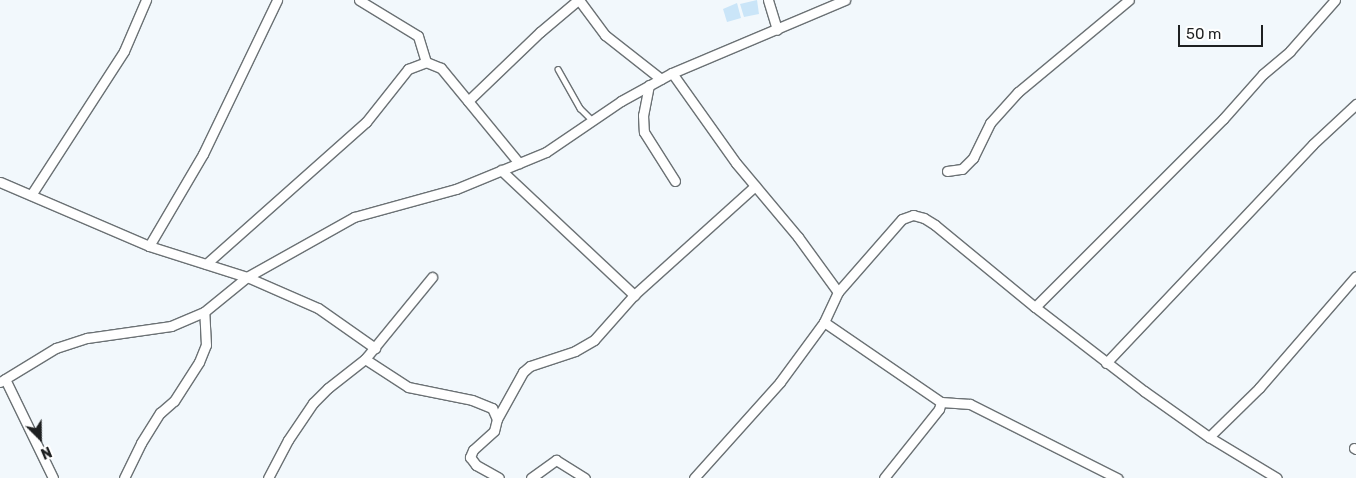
<!DOCTYPE html>
<style>
body{margin:0}
#map{position:relative;width:1356px;height:478px;overflow:hidden;background:#f2f8fc;font-family:Rubik,sans-serif}
div>[style]{position:absolute}
.building>*{inset:0;background:#cae5f8}
.roads{filter:drop-shadow(1px 0 #6b7174) drop-shadow(-1px 0 #6b7174) drop-shadow(0 1px #6b7174) drop-shadow(0 -1px #6b7174)}
.service>*{height:4.5px;margin:-2.25px;padding:0 2.25px;transform-origin:2.25px;border-radius:2.25px;background:#fff}
.minor>*{height:9px;margin:-4.5px;padding:0 4.5px;transform-origin:4.5px;border-radius:4.5px;background:#fff}
span{translate:-50% -50%;white-space:nowrap;text-align:center;line-height:1.15;-webkit-text-stroke:4.5px #fff;paint-order:stroke}
.north{position:absolute;left:15px;top:413px;width:50px;height:50px;-webkit-text-stroke:4px #fff;paint-order:stroke;rotate:157deg;font-size:14px;font-weight:700;line-height:20px;text-align:center;color:#1e2021}
.north::after{content:'';display:block;margin:auto;width:18px;height:22px;background:#1e2021;clip-path:polygon(50% 0,100% 100%,50% 72%,0 100%)}
.scale{position:absolute;left:1178px;top:25px;width:85px;height:22px;box-sizing:border-box;border:2px solid #1e2021;border-top:0;padding-left:6px;font-size:15px;line-height:18px;white-space:nowrap;color:#1e2021;-webkit-text-stroke:4px #fff;paint-order:stroke}
</style>
<div id="map">
<div class="building">
<i style="clip-path:polygon(757px 0,759px 14px,744px 17px,740px 4px)"></i>
<i style="clip-path:polygon(737px 3px,741px 18px,727px 22px,723px 9px)"></i>
</div>
<div class="roads">
<div class="service">
<i style="left:558px;top:69px;width:45px;rotate:60.6deg"></i>
<i style="left:580px;top:108px;width:17px;rotate:45deg"></i>
</div>
<div class="minor">
<i style="left:359px;top:0;width:69px;rotate:31.4deg"></i>
<i style="left:418px;top:36px;width:27px;rotate:73deg"></i>
<i style="left:579px;top:0;width:44px;rotate:53.4deg"></i>
<i style="left:605px;top:35px;width:71px;rotate:38.2deg"></i>
<i style="left:768px;top:0;width:31px;rotate:73deg"></i>
<i style="left:672px;top:73px;width:110px;rotate:54.6deg"></i>
<i style="left:736px;top:163px;width:97px;rotate:50deg"></i>
<i style="left:798px;top:237px;width:68px;rotate:54deg"></i>
<i style="left:649px;top:85px;width:31px;rotate:101deg"></i>
<i style="left:643px;top:115px;width:17px;rotate:87deg"></i>
<i style="left:644px;top:132px;width:58px;rotate:57.7deg"></i>
<i style="left:468px;top:101px;width:100px;rotate:-43.8deg"></i>
<i style="left:540px;top:32px;width:50px;rotate:-40.1deg"></i>
<i style="left:501px;top:170px;width:183px;rotate:43.2deg"></i>
<i style="left:947px;top:171px;width:15px;rotate:-8deg"></i>
<i style="left:962px;top:169px;width:16px;rotate:-45deg"></i>
<i style="left:973px;top:158px;width:39px;rotate:-64deg"></i>
<i style="left:990px;top:123px;width:42px;rotate:-47.9deg"></i>
<i style="left:1018px;top:92px;width:144px;rotate:-39.7deg"></i>
<i style="left:0;top:182px;width:162px;rotate:23.2deg"></i>
<i style="left:149px;top:246px;width:103px;rotate:17.6deg"></i>
<i style="left:247px;top:277px;width:77px;rotate:23.6deg"></i>
<i style="left:318px;top:308px;width:70px;rotate:35.1deg"></i>
<i style="left:31px;top:195px;width:171px;rotate:-57.1deg"></i>
<i style="left:124px;top:51px;width:56px;rotate:-66.7deg"></i>
<i style="left:149px;top:246px;width:107px;rotate:-59.6deg"></i>
<i style="left:203px;top:154px;width:171px;rotate:-64.3deg"></i>
<i style="left:206px;top:264px;width:214px;rotate:-41.6deg"></i>
<i style="left:366px;top:122px;width:68px;rotate:-51.6deg"></i>
<i style="left:408px;top:69px;width:19px;rotate:-21deg"></i>
<i style="left:426px;top:62px;width:16px;rotate:22deg"></i>
<i style="left:441px;top:68px;width:123px;rotate:50.6deg"></i>
<i style="left:1035px;top:307px;width:266px;rotate:-45deg"></i>
<i style="left:1223px;top:119px;width:60px;rotate:-48.4deg"></i>
<i style="left:1263px;top:74px;width:35px;rotate:-40deg"></i>
<i style="left:1290px;top:51px;width:68px;rotate:-48.6deg"></i>
<i style="left:824px;top:322px;width:142px;rotate:34.4deg"></i>
<i style="left:941px;top:402px;width:7px;rotate:106deg"></i>
<i style="left:939px;top:409px;width:88px;rotate:128.6deg"></i>
<i style="left:365px;top:359px;width:51px;rotate:33.1deg"></i>
<i style="left:408px;top:387px;width:65px;rotate:11.5deg"></i>
<i style="left:472px;top:400px;width:22px;rotate:22deg"></i>
<i style="left:492px;top:408px;width:12px;rotate:66deg"></i>
<i style="left:497px;top:419px;width:12px;rotate:104deg"></i>
<i style="left:494px;top:431px;width:28px;rotate:138deg"></i>
<i style="left:473px;top:450px;width:8px;rotate:113deg"></i>
<i style="left:470px;top:457px;width:10px;rotate:53deg"></i>
<i style="left:476px;top:465px;width:26px;rotate:29deg"></i>
<i style="left:1106px;top:363px;width:301px;rotate:-46.6deg"></i>
<i style="left:1313px;top:144px;width:59px;rotate:-42.9deg"></i>
<i style="left:5px;top:379px;width:110px;rotate:64.1deg"></i>
<i style="left:0;top:382px;width:66px;rotate:-31.3deg"></i>
<i style="left:56px;top:348px;width:33px;rotate:-18deg"></i>
<i style="left:87px;top:338px;width:85px;rotate:-8.1deg"></i>
<i style="left:171px;top:326px;width:36px;rotate:-23deg"></i>
<i style="left:204px;top:312px;width:55px;rotate:-39.1deg"></i>
<i style="left:247px;top:277px;width:123px;rotate:-29.3deg"></i>
<i style="left:354px;top:217px;width:106px;rotate:-15.4deg"></i>
<i style="left:456px;top:189px;width:97px;rotate:-22.3deg"></i>
<i style="left:546px;top:152px;width:91px;rotate:-34.2deg"></i>
<i style="left:621px;top:101px;width:58px;rotate:-28.8deg"></i>
<i style="left:672px;top:73px;width:188px;rotate:-22.9deg"></i>
<i style="left:941px;top:402px;width:29px;rotate:4deg"></i>
<i style="left:970px;top:404px;width:165px;rotate:26.7deg"></i>
<i style="left:497px;top:419px;width:54px;rotate:-61deg"></i>
<i style="left:523px;top:372px;width:9px;rotate:-41deg"></i>
<i style="left:530px;top:366px;width:47px;rotate:-18.4deg"></i>
<i style="left:575px;top:351px;width:22px;rotate:-30deg"></i>
<i style="left:594px;top:340px;width:60px;rotate:-48.4deg"></i>
<i style="left:634px;top:295px;width:163px;rotate:-42deg"></i>
<i style="left:1209px;top:437px;width:70px;rotate:-44.4deg"></i>
<i style="left:1259px;top:388px;width:148px;rotate:-49.1deg"></i>
<i style="left:1354px;top:448px;width:2px;rotate:27deg"></i>
<i style="left:124px;top:478px;width:39px;rotate:-64deg"></i>
<i style="left:141px;top:443px;width:36px;rotate:-58deg"></i>
<i style="left:160px;top:413px;width:18px;rotate:-41deg"></i>
<i style="left:174px;top:401px;width:46px;rotate:-57.3deg"></i>
<i style="left:199px;top:362px;width:18px;rotate:-68deg"></i>
<i style="left:206px;top:345px;width:33px;rotate:-93deg"></i>
<i style="left:268px;top:478px;width:43px;rotate:-62.2deg"></i>
<i style="left:288px;top:440px;width:45px;rotate:-56deg"></i>
<i style="left:313px;top:403px;width:21px;rotate:-45deg"></i>
<i style="left:328px;top:388px;width:47px;rotate:-38.1deg"></i>
<i style="left:365px;top:359px;width:106px;rotate:-50.7deg"></i>
<i style="left:531px;top:478px;width:31px;rotate:-36deg"></i>
<i style="left:556px;top:460px;width:34px;rotate:32deg"></i>
<i style="left:694px;top:478px;width:129px;rotate:-48.1deg"></i>
<i style="left:780px;top:382px;width:74px;rotate:-53.7deg"></i>
<i style="left:824px;top:322px;width:33px;rotate:-65deg"></i>
<i style="left:838px;top:292px;width:97px;rotate:-48.8deg"></i>
<i style="left:902px;top:219px;width:12px;rotate:-20deg"></i>
<i style="left:913px;top:215px;width:11px;rotate:15deg"></i>
<i style="left:924px;top:218px;width:13px;rotate:32deg"></i>
<i style="left:935px;top:225px;width:129px;rotate:39.4deg"></i>
<i style="left:1035px;top:307px;width:138px;rotate:37.6deg"></i>
<i style="left:1144px;top:391px;width:80px;rotate:35.3deg"></i>
<i style="left:1209px;top:437px;width:79px;rotate:31.1deg"></i>
</div>
</div>
<div class="north">N</div>
<div class="scale">50 m</div>
</div>
